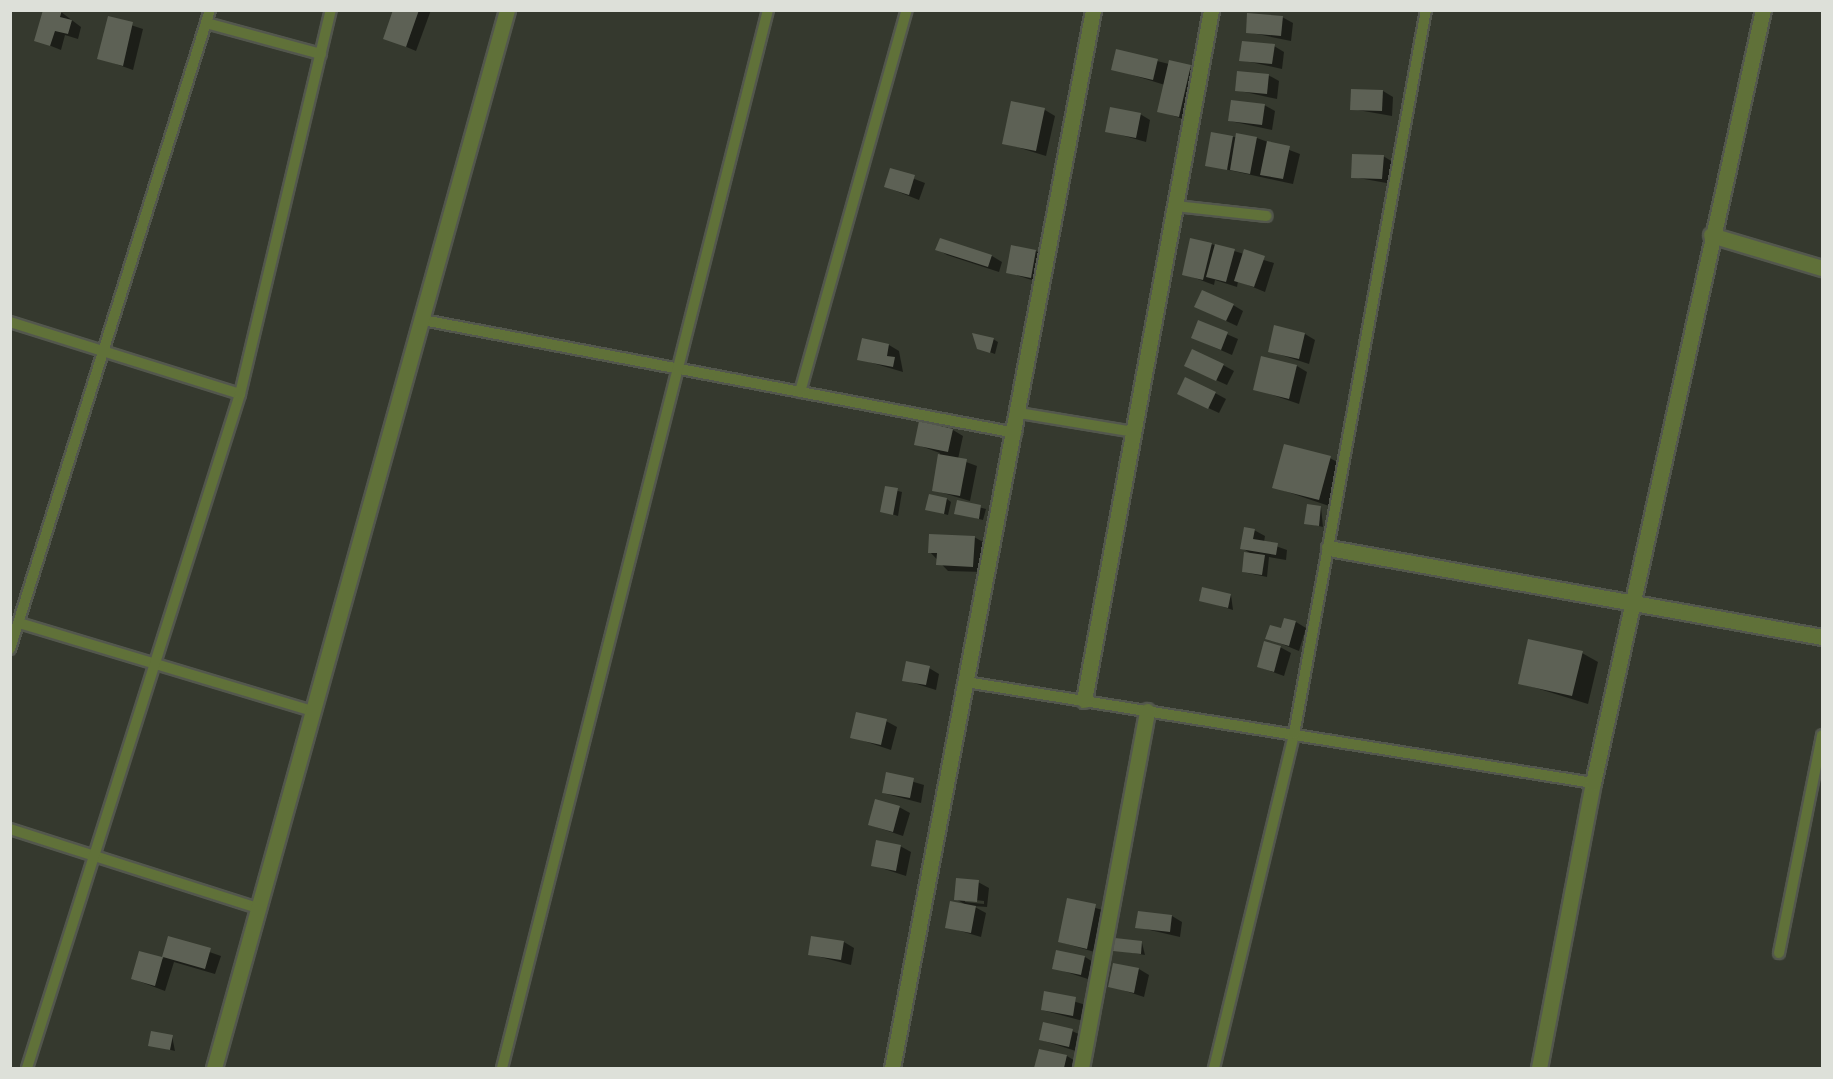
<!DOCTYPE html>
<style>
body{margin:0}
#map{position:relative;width:1833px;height:1079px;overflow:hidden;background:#35392e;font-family:"PT Sans Narrow",sans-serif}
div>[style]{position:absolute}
.shadow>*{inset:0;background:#0007}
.building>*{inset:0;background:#5d6155}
.roads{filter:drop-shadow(2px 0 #53574d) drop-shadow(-2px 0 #53574d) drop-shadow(0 2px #53574d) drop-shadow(0 -2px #53574d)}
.lane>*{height:10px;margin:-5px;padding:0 5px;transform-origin:5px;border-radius:5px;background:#607139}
.street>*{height:15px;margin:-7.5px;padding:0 7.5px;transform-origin:7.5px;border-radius:7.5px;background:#607139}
span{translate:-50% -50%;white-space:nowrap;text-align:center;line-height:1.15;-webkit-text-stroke:5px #35392e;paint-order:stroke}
.frame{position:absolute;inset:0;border:12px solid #dde0d9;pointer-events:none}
</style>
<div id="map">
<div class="shadow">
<i style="clip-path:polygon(394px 10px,431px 10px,416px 51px,385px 38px)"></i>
<i style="clip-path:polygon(61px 12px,81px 27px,78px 39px,65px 35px,61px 50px,36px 40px)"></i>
<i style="clip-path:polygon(1282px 17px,1293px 23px,1291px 41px,1247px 32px)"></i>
<i style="clip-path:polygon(109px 18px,143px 29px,133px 70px,99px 58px)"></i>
<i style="clip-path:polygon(1274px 46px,1284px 52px,1282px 69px,1241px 60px)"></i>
<i style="clip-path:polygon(1157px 61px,1201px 72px,1189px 121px,1159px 111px,1165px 85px,1113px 69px)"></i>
<i style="clip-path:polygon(1268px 75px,1279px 81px,1277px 99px,1236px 90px)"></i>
<i style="clip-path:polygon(1383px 91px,1393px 97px,1392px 116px,1352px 109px)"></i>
<i style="clip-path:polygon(1264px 105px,1275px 111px,1272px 130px,1230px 121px)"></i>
<i style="clip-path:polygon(1045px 110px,1055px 116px,1046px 156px,1004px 143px)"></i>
<i style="clip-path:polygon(1140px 114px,1150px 120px,1146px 142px,1107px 131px)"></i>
<i style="clip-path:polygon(1232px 137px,1257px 138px,1300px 154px,1293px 184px,1206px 165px)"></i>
<i style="clip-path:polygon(1383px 156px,1393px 162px,1392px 184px,1353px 177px)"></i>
<i style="clip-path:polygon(891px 170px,925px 183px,919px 200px,886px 187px)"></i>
<i style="clip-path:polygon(941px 240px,992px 256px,1002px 262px,999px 272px,947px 255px,937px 249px)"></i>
<i style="clip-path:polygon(1211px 244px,1274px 263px,1265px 292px,1238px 281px,1237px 287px,1215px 280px,1214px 285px,1184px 274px)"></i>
<i style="clip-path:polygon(1036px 251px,1046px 257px,1041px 283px,1007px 272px)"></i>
<i style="clip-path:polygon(1233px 305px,1243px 311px,1237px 326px,1196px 307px)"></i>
<i style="clip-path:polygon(1199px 322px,1238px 339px,1232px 355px,1193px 338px)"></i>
<i style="clip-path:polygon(1305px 334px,1315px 340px,1309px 364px,1269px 351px)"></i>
<i style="clip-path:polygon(993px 339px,998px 342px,995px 354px,978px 348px)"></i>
<i style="clip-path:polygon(889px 345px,899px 351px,903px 372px,859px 359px)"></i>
<i style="clip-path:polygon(1223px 365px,1234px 371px,1227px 385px,1196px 371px)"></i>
<i style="clip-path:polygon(1297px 366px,1307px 372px,1299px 404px,1255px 389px)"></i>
<i style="clip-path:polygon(1215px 393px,1226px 399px,1219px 413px,1189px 399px)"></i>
<i style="clip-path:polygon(953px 430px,963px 436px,958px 459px,977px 466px,970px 501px,933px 490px,940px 453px,915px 444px)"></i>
<i style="clip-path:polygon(1330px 458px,1346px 467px,1335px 508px,1273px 487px)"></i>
<i style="clip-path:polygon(886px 488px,902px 492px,898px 516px,882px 511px)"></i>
<i style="clip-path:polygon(947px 499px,951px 502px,948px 515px,927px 509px)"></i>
<i style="clip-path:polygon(958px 502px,986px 509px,983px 520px,956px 513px)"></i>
<i style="clip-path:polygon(1321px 507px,1323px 527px,1306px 523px)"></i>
<i style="clip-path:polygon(1254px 530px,1265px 536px,1264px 542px,1287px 550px,1286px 560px,1269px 557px,1267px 577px,1243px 572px,1253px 555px,1242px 548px)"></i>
<i style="clip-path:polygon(974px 537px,985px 543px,983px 572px,948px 571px,930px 552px)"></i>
<i style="clip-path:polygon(1231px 595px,1233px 610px,1201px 600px)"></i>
<i style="clip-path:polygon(1296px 622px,1306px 628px,1299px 651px,1267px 638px)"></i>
<i style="clip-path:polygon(1280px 647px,1291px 653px,1284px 676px,1259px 667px)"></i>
<i style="clip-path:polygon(1582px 653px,1598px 662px,1588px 704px,1520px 683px)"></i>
<i style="clip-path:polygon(929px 668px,939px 674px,936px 690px,904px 680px)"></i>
<i style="clip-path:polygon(886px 721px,897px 727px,891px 750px,852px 737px)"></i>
<i style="clip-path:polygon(887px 774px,924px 785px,921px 803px,883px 793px)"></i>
<i style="clip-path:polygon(899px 807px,910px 813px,903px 836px,870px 825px)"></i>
<i style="clip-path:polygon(900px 846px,911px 852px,906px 876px,872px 865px)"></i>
<i style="clip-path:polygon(evenodd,978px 882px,989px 888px,987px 907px,973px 906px,986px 913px,981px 937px,947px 927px,966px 905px,956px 899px,978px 882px,965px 899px,984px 901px,984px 904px,965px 902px,965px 899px)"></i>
<i style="clip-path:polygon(1068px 900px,1106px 911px,1098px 953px,1060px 942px)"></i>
<i style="clip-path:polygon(1172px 916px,1182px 922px,1180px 937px,1137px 927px)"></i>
<i style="clip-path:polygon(169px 938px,221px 956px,215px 974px,174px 962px,165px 991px,133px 979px,140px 953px,163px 959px)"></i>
<i style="clip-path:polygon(844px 942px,854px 948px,851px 965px,809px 954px)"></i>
<i style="clip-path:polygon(1142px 943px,1145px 955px,1115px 950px)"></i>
<i style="clip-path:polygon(1085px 957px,1095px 963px,1091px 980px,1054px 968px)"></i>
<i style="clip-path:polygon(1139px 969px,1149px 975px,1144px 997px,1110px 986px)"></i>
<i style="clip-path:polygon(1046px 993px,1086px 1005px,1083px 1021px,1042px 1010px)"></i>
<i style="clip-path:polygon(1072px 1031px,1083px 1036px,1079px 1052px,1041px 1040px)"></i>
<i style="clip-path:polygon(172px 1036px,175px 1051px,150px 1045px)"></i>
<i style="clip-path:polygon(1040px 1050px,1067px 1056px,1077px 1062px,1076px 1068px,1036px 1068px)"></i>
</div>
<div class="building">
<i style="clip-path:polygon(43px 10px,62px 10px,60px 17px,72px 20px,68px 34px,55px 31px,50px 46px,34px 41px)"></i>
<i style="clip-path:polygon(393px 10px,419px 10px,406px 47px,383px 39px)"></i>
<i style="clip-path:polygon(1247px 13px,1283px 16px,1281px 36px,1246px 33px)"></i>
<i style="clip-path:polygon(108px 16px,133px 22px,123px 66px,97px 59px)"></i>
<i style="clip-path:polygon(1242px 41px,1275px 44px,1272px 64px,1239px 61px)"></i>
<i style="clip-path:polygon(1116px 49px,1158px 59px,1153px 80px,1111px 70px)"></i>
<i style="clip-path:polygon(1169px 60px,1191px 65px,1179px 117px,1157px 112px)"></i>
<i style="clip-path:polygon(1237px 71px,1269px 74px,1267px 94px,1235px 91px)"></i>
<i style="clip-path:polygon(1351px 89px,1383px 90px,1382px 111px,1350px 110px)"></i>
<i style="clip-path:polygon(1231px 100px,1265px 104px,1262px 125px,1228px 121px)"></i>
<i style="clip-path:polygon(1011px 101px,1045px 108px,1036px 151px,1002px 144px)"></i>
<i style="clip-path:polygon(1110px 107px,1141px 113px,1136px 138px,1105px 132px)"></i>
<i style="clip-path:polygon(1211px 132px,1233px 136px,1227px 170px,1205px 166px)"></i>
<i style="clip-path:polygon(1236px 133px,1257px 137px,1250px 174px,1230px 170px)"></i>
<i style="clip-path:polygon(1267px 141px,1290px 146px,1283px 179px,1260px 175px)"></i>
<i style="clip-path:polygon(1352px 154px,1384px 155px,1382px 179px,1351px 178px)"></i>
<i style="clip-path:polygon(890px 168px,915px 175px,909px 195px,884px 187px)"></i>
<i style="clip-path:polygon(940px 238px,992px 255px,988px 267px,935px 250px)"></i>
<i style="clip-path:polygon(1190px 238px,1212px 243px,1203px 280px,1182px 275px)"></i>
<i style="clip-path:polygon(1215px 244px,1235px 249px,1226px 282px,1206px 277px)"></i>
<i style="clip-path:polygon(1011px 245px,1036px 250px,1031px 278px,1006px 273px)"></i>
<i style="clip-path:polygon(1244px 249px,1265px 256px,1254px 287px,1234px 281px)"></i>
<i style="clip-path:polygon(1202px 290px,1234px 304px,1226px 321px,1194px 307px)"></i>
<i style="clip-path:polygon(1198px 320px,1228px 332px,1221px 350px,1191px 338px)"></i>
<i style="clip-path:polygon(1274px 325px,1305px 333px,1299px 359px,1268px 352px)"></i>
<i style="clip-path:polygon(972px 333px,994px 338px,990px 353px,977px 349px)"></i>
<i style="clip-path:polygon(862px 338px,889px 344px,887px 356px,895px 357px,893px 367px,857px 360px)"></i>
<i style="clip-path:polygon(1192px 349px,1224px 364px,1216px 381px,1184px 366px)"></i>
<i style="clip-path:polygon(1261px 356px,1297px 365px,1289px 399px,1253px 390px)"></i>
<i style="clip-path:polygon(1185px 377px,1216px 392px,1208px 409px,1177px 394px)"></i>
<i style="clip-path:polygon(919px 421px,953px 429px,948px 452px,914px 445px)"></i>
<i style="clip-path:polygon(1284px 444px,1331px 456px,1319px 500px,1272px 488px)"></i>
<i style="clip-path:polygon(938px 454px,967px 459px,960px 496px,932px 491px)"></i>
<i style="clip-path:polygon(885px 486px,898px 488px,893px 515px,880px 512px)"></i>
<i style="clip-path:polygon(929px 494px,947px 498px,944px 514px,925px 510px)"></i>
<i style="clip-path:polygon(957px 500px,981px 505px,979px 519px,954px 514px)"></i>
<i style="clip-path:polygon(1307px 504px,1321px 506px,1319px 526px,1304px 524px)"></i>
<i style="clip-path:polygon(1244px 527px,1255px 529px,1253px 539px,1278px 543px,1276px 555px,1240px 549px)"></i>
<i style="clip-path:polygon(929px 534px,975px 536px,973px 567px,936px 565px,937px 553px,928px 553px)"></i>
<i style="clip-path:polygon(1244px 552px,1265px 555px,1262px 575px,1242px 572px)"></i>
<i style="clip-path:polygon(1202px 587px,1231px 594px,1228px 608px,1199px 601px)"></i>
<i style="clip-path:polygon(1284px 618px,1296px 621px,1289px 646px,1265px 639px,1270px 625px,1281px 628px)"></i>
<i style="clip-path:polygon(1528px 639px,1583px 651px,1572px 696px,1518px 684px)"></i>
<i style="clip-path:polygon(1264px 641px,1281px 646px,1274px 672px,1257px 667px)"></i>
<i style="clip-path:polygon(906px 661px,930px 666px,926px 685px,902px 681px)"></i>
<i style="clip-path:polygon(856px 712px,887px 719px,881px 745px,850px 738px)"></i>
<i style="clip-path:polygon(886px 772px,914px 778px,910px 798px,882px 793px)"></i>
<i style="clip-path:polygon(875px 799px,900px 806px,893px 832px,868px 825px)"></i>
<i style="clip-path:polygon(876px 840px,901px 845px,896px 871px,871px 866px)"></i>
<i style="clip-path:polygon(956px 878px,979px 880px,977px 902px,954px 900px)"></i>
<i style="clip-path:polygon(1067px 898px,1096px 904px,1087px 949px,1058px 942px)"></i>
<i style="clip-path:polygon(950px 901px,976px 906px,971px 933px,945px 928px)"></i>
<i style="clip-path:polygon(1138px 911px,1172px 915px,1170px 932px,1135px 928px)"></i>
<i style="clip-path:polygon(168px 936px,211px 948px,205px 969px,163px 957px,155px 986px,131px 979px,139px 951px,162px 957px)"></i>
<i style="clip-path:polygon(811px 936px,844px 941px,841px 960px,808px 955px)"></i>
<i style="clip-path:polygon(1115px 938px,1142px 941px,1141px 954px,1113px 951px)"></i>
<i style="clip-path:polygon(1056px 950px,1085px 956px,1081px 975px,1052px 969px)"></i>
<i style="clip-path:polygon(1113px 963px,1139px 968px,1134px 993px,1108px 987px)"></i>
<i style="clip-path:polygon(1044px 991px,1076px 997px,1073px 1016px,1041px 1010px)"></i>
<i style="clip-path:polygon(1043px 1022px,1073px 1029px,1069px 1047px,1039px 1040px)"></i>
<i style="clip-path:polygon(151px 1031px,173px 1035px,170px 1050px,148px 1046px)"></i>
<i style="clip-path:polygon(1039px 1049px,1067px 1055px,1064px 1068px,1034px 1068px)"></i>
</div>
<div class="roads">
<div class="lane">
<i style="left:206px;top:23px;width:119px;rotate:15.1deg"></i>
<i style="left:1176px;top:206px;width:91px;rotate:6.3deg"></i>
<i style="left:423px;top:320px;width:604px;rotate:10.79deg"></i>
<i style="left:10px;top:322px;width:241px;rotate:17.4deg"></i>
<i style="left:800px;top:392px;width:397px;rotate:-74.4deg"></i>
<i style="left:1019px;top:413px;width:117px;rotate:9.4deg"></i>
<i style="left:19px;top:623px;width:309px;rotate:16.7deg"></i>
<i style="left:10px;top:649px;width:670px;rotate:-72.62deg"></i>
<i style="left:966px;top:682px;width:635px;rotate:9.15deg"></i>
<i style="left:10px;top:829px;width:259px;rotate:17.7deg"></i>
<i style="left:1779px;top:953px;width:222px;rotate:-78.8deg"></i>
<i style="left:27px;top:1068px;width:707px;rotate:-72.46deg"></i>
<i style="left:240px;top:394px;width:395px;rotate:-76.7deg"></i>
<i style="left:502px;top:1068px;width:1091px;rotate:-75.89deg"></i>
<i style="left:1214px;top:1068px;width:343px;rotate:-76.5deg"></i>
<i style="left:1294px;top:734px;width:736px;rotate:-79.67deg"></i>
</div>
<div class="street">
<i style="left:1711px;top:235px;width:116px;rotate:16.6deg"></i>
<i style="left:1329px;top:548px;width:501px;rotate:10.23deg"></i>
<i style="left:1084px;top:700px;width:702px;rotate:-79.57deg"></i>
<i style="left:214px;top:1068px;width:1098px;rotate:-74.52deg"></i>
<i style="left:892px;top:1068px;width:1077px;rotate:-79.24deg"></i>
<i style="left:1081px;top:1068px;width:363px;rotate:-79.5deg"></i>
<i style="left:1539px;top:1068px;width:290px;rotate:-79.3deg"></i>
<i style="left:1593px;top:783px;width:791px;rotate:-77.6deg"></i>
</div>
</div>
<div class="frame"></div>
</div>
